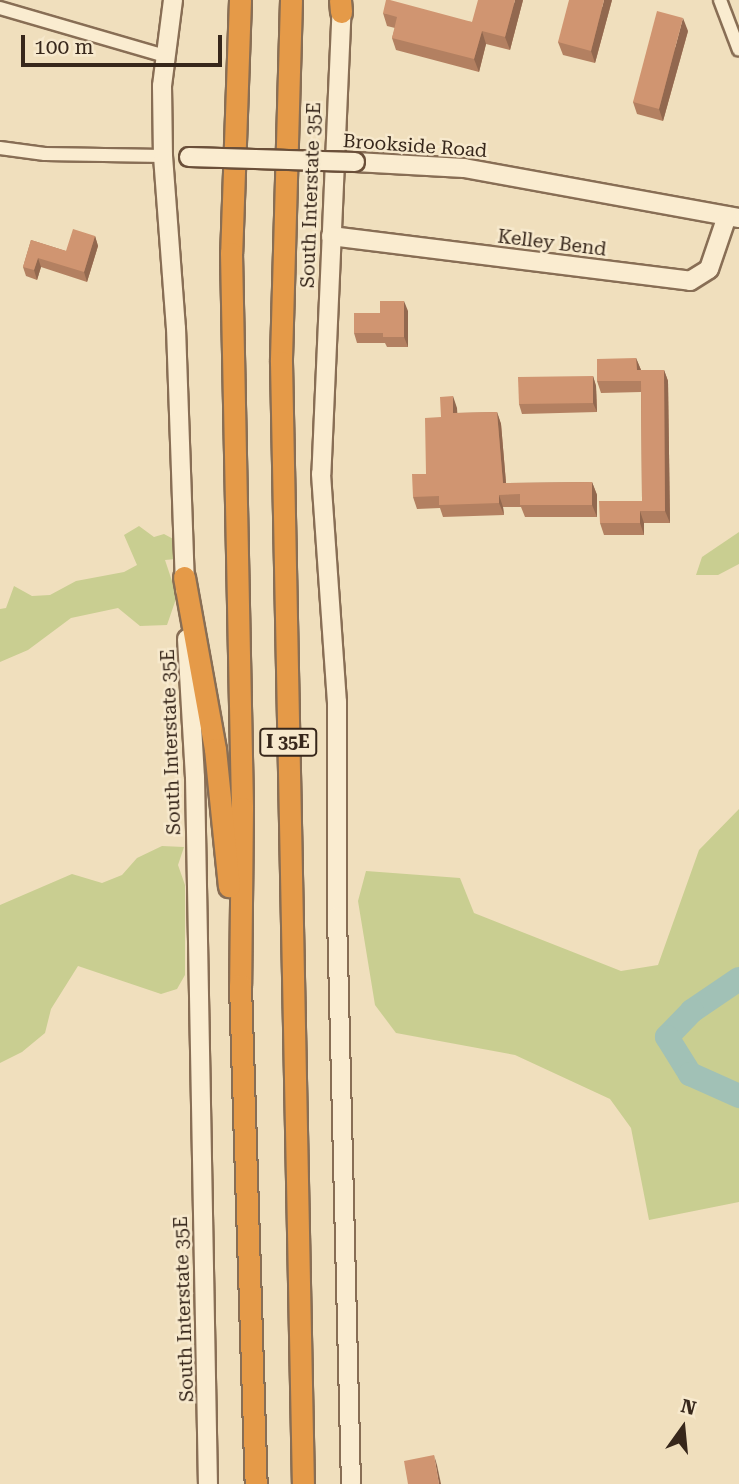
<!DOCTYPE html>
<style>
body{margin:0}
#map{position:relative;width:739px;height:1484px;overflow:hidden;background:#f0dfbd;font-family:"Roboto Serif",serif}
div>[style]{position:absolute}
.green>*{inset:0;background:#c9ce91}
.river>*{height:24px;margin:-12px;padding:0 12px;transform-origin:12px;border-radius:12px;background:#a1c1b6}
.roads{filter:drop-shadow(2px 0 #886e55) drop-shadow(-2px 0 #886e55) drop-shadow(0 2px #886e55) drop-shadow(0 -2px #886e55)}
.street>*{height:12px;margin:-6px;padding:0 6px;transform-origin:6px;border-radius:6px;background:#faecd0}
.secondary>*{height:18px;margin:-9px;padding:0 9px;transform-origin:9px;border-radius:9px;background:#faecd0}
.highway>*{height:21px;margin:-10.5px;padding:0 10.5px;transform-origin:10.5px;border-radius:10.5px;background:#e59a48}
.bridges{filter:drop-shadow(2px 0 #6a4f39) drop-shadow(-2px 0 #6a4f39) drop-shadow(0 2px #6a4f39) drop-shadow(0 -2px #6a4f39)}
.secondary-bridge>*{height:18px;margin:-9px;padding:0 9px;transform-origin:9px;border-radius:9px;background:#faecd0}
.wall>*{inset:0;background:#b38061}
.shaded-wall>*{inset:0;background:#92684f}
.building>*{inset:0;background:#d09571}
span{translate:-50% -50%;white-space:nowrap;text-align:center;line-height:1.15;-webkit-text-stroke:5px #f7e9cd;paint-order:stroke}
.shield-label span{padding:2px 5px;background:#f7e9cd;border:2px solid;border-radius:5px;-webkit-text-stroke-width:0}
.shield-label{font-size:18px;color:#37271b;font-weight:700}
.street-label{font-size:19px;color:#37271b}
.north{position:absolute;left:648px;top:1393px;width:70px;height:70px;-webkit-text-stroke:5px #f7e9cd;paint-order:stroke;rotate:15deg;font-size:19px;font-weight:700;line-height:28px;text-align:center;color:#37271b}
.north::after{content:'';display:block;margin:auto;width:24px;height:32px;background:#37271b;clip-path:polygon(50% 0,100% 100%,50% 72%,0 100%)}
.scale{position:absolute;left:21px;top:35px;width:201px;height:32px;box-sizing:border-box;border:4px solid #37271b;border-top:0;padding-left:9px;font-size:21px;line-height:24px;white-space:nowrap;color:#37271b;-webkit-text-stroke:5px #f7e9cd;paint-order:stroke}
</style>
<div id="map">
<div class="green">
<i style="clip-path:polygon(139px 526px,154px 537px,164px 534px,177px 541px,176px 559px,165px 560px,177px 596px,167px 625px,140px 626px,118px 608px,71px 618px,28px 650px,0 662px,0 609px,6px 608px,14px 586px,32px 596px,50px 595px,76px 581px,124px 572px,137px 565px,124px 535px)"></i>
<i style="clip-path:polygon(739px 532px,739px 564px,718px 575px,696px 575px,702px 557px)"></i>
<i style="clip-path:polygon(739px 809px,739px 1202px,649px 1220px,631px 1128px,610px 1099px,515px 1055px,396px 1033px,375px 1005px,358px 901px,366px 871px,460px 878px,474px 913px,621px 971px,658px 965px,699px 850px)"></i>
<i style="clip-path:polygon(162px 846px,184px 847px,178px 865px,185px 885px,185px 975px,177px 989px,161px 994px,78px 966px,51px 1009px,45px 1033px,22px 1052px,0 1063px,0 905px,72px 874px,102px 883px,122px 875px,137px 858px)"></i>
</div>
<div class="river">
<i style="left:739px;top:979px;width:57px;rotate:145.8deg"></i>
<i style="left:692px;top:1011px;width:36px;rotate:134deg"></i>
<i style="left:667px;top:1037px;width:44px;rotate:58.1deg"></i>
<i style="left:690px;top:1074px;width:54px;rotate:24.2deg"></i>
</div>
<div class="roads">
<div class="street">
<i style="left:720px;top:0;width:53px;rotate:69.2deg"></i>
<i style="left:0;top:8px;width:172px;rotate:16.2deg"></i>
<i style="left:0;top:148px;width:45px;rotate:7.6deg"></i>
<i style="left:45px;top:154px;width:118px;rotate:1deg"></i>
</div>
<div class="secondary">
<i style="left:173px;top:0;width:87px;rotate:97.3deg"></i>
<i style="left:162px;top:86px;width:70px;rotate:89.2deg"></i>
<i style="left:163px;top:156px;width:172px;rotate:85.7deg"></i>
<i style="left:176px;top:328px;width:262px;rotate:88deg"></i>
<i style="left:342px;top:1px;width:473px;rotate:92.5deg"></i>
<i style="left:321px;top:474px;width:229px;rotate:86deg"></i>
<i style="left:337px;top:702px;width:214px;rotate:90deg"></i>
<i style="left:337px;top:916px;width:568px;rotate:88.59deg"></i>
<i style="left:355px;top:162px;width:109px;rotate:3.2deg"></i>
<i style="left:464px;top:168px;width:280px;rotate:10.3deg"></i>
<i style="left:331px;top:236px;width:362px;rotate:7.1deg"></i>
<i style="left:690px;top:281px;width:22px;rotate:-32deg"></i>
<i style="left:709px;top:269px;width:56px;rotate:-71.2deg"></i>
<i style="left:187px;top:639px;width:138px;rotate:86.7deg"></i>
<i style="left:195px;top:777px;width:707px;rotate:88.95deg"></i>
</div>
<div class="highway">
<i style="left:240px;top:0;width:253px;rotate:92deg"></i>
<i style="left:231px;top:253px;width:555px;rotate:88.86deg"></i>
<i style="left:242px;top:808px;width:177px;rotate:90.6deg"></i>
<i style="left:240px;top:985px;width:499px;rotate:88.2deg"></i>
<i style="left:291px;top:0;width:362px;rotate:91.6deg"></i>
<i style="left:281px;top:362px;width:1122px;rotate:88.88deg"></i>
<i style="left:340px;top:0;width:12px;rotate:85deg"></i>
<i style="left:184px;top:577px;width:175px;rotate:79.8deg"></i>
<i style="left:215px;top:749px;width:138px;rotate:84.2deg"></i>
</div>
</div>
<div class="bridges">
<div class="secondary-bridge">
<i style="left:189px;top:157px;width:166px;rotate:1.7deg"></i>
</div>
</div>
<div class="wall">
<i style="clip-path:polygon(523px 0,510px 50px,486px 44px,479px 72px,396px 50px,392px 38px,395px 28px,387px 26px,383px 13px,472px 22px)"></i>
<i style="clip-path:polygon(612px 0,595px 63px,563px 55px,558px 42px)"></i>
<i style="clip-path:polygon(688px 31px,663px 121px,637px 114px,633px 102px)"></i>
<i style="clip-path:polygon(95px 236px,98px 246px,87px 282px,41px 267px,37px 280px,26px 276px,23px 267px,31px 240px,66px 251px)"></i>
<i style="clip-path:polygon(408px 311px,408px 347px,387px 347px,385px 343px,357px 343px,354px 333px,380px 313px)"></i>
<i style="clip-path:polygon(636px 358px,641px 370px,664px 370px,668px 381px,670px 523px,644px 523px,644px 535px,604px 535px,600px 523px,642px 501px,641px 392px,601px 393px,597px 381px)"></i>
<i style="clip-path:polygon(593px 376px,596px 386px,597px 412px,522px 414px,519px 404px)"></i>
<i style="clip-path:polygon(457px 408px,457px 413px,497px 412px,501px 424px,506px 483px,592px 482px,597px 495px,597px 517px,525px 517px,521px 507px,503px 507px,504px 515px,443px 517px,440px 508px,417px 509px,413px 497px,426px 474px,441px 417px)"></i>
</div>
<div class="shaded-wall">
<i style="clip-path:polygon(515px 0,523px 0,510px 50px,505px 37px)"></i>
<i style="clip-path:polygon(604px 0,612px 0,595px 63px,591px 51px)"></i>
<i style="clip-path:polygon(683px 18px,688px 31px,663px 121px,659px 109px)"></i>
<i style="clip-path:polygon(482px 31px,486px 44px,479px 72px,474px 59px)"></i>
<i style="clip-path:polygon(95px 236px,98px 246px,87px 282px,84px 272px)"></i>
<i style="clip-path:polygon(38px 258px,41px 267px,37px 280px,34px 270px)"></i>
<i style="clip-path:polygon(404px 301px,408px 311px,408px 347px,404px 337px)"></i>
<i style="clip-path:polygon(636px 358px,641px 370px,637px 370px)"></i>
<i style="clip-path:polygon(664px 370px,668px 381px,670px 523px,665px 511px)"></i>
<i style="clip-path:polygon(593px 376px,596px 386px,597px 412px,593px 403px)"></i>
<i style="clip-path:polygon(453px 396px,457px 408px,458px 425px,453px 413px)"></i>
<i style="clip-path:polygon(497px 412px,501px 424px,507px 495px,503px 483px)"></i>
<i style="clip-path:polygon(592px 482px,597px 495px,597px 517px,592px 505px)"></i>
<i style="clip-path:polygon(499px 495px,503px 507px,504px 515px,499px 503px)"></i>
<i style="clip-path:polygon(640px 511px,644px 523px,644px 535px,640px 523px)"></i>
<i style="clip-path:polygon(434px 1455px,437px 1465px,441px 1484px,439px 1484px)"></i>
</div>
<div class="building">
<i style="clip-path:polygon(386px 0,390px 0,472px 22px,478px 0,515px 0,505px 37px,482px 31px,474px 59px,392px 38px,397px 17px,383px 13px)"></i>
<i style="clip-path:polygon(569px 0,604px 0,591px 51px,558px 42px)"></i>
<i style="clip-path:polygon(657px 11px,683px 18px,659px 109px,633px 102px)"></i>
<i style="clip-path:polygon(73px 229px,95px 236px,84px 272px,38px 258px,34px 270px,23px 267px,31px 240px,66px 251px)"></i>
<i style="clip-path:polygon(380px 301px,404px 301px,404px 337px,383px 337px,383px 333px,354px 333px,354px 313px,380px 313px)"></i>
<i style="clip-path:polygon(636px 358px,637px 370px,664px 370px,665px 511px,640px 511px,640px 523px,600px 523px,599px 501px,642px 501px,641px 381px,597px 381px,597px 359px)"></i>
<i style="clip-path:polygon(593px 376px,593px 403px,519px 404px,518px 377px)"></i>
<i style="clip-path:polygon(453px 396px,453px 413px,497px 412px,503px 483px,592px 482px,592px 505px,520px 505px,520px 494px,499px 495px,499px 503px,439px 505px,439px 496px,413px 497px,412px 474px,426px 474px,425px 418px,441px 417px,440px 397px)"></i>
<i style="clip-path:polygon(434px 1455px,439px 1484px,408px 1484px,404px 1461px)"></i>
</div>
<div class="shield-label">
<span style="left:288px;top:742px">I 35E</span>
</div>
<div class="street-label">
<span style="left:415px;top:146px;rotate:4deg">Brookside Road</span>
<span style="left:311px;top:195px;rotate:-88deg">South Interstate 35E</span>
<span style="left:552px;top:243px;rotate:7deg">Kelley Bend</span>
<span style="left:171px;top:742px;rotate:-92deg">South Interstate 35E</span>
<span style="left:184px;top:1309px;rotate:-92deg">South Interstate 35E</span>
</div>
<div class="north">N</div>
<div class="scale">100 m</div>
</div>
